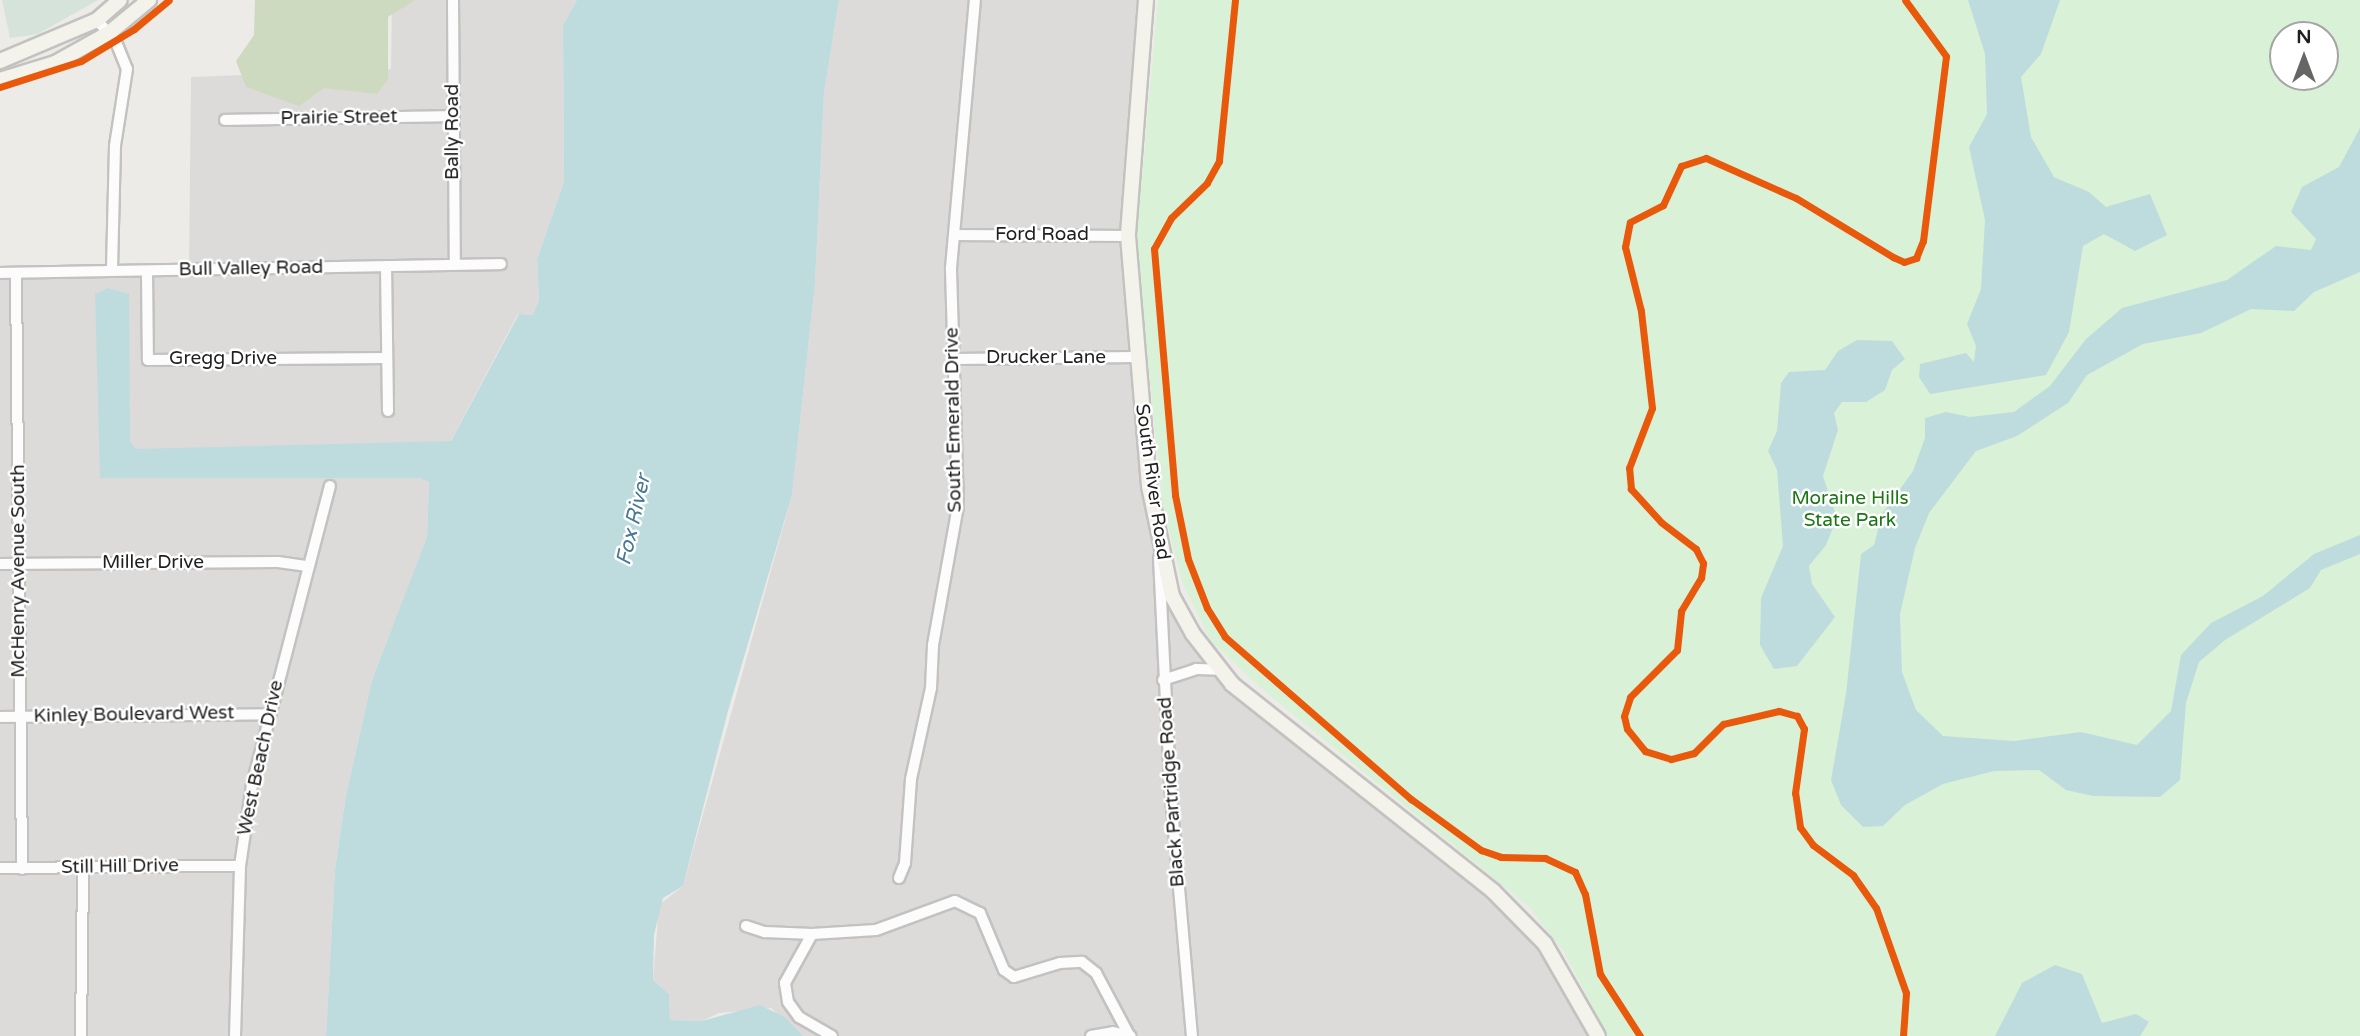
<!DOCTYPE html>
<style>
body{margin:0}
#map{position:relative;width:2360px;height:1036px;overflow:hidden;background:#edebe8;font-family:"Varela Round",sans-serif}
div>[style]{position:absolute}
.residential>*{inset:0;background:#dcdbd9}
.forest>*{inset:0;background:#cddabf}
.wetland>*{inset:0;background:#d6e3da}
.park>*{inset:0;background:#d9f1d6}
.water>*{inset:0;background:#bedcde}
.roads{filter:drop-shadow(2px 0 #c3c2c0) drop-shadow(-2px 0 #c3c2c0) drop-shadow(0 2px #c3c2c0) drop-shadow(0 -2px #c3c2c0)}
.street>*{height:10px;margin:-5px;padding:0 5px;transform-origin:5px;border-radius:5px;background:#fcfcfc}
.secondary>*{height:14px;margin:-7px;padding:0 7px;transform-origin:7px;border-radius:7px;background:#f3f2eb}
.cycleway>*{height:7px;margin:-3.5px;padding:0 3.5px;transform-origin:3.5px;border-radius:3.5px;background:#e8590c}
span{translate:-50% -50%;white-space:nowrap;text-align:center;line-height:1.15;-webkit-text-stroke:5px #fff;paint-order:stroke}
.street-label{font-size:19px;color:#1f1f1f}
.park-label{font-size:19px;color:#197813}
.water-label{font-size:21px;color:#487892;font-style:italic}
.north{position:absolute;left:2269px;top:21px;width:70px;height:70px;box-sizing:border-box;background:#fff;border:2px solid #a5a5a5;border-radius:50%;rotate:0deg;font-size:19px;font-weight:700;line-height:28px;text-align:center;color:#1f1f1f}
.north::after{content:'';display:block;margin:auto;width:24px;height:32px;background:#676665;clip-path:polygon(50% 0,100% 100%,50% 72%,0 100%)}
</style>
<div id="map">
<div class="residential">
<i style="clip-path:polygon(392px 0,577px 0,563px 25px,564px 182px,537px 259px,539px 300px,533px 315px,518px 314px,429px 482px,427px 538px,372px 680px,346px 795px,335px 869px,326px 1036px,0 1036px,0 273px,189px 270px,191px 77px,391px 69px)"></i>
<i style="clip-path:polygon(839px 0,1146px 0,1128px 236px,1136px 357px,1172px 596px,1232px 684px,1420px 834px,1545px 944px,1598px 1036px,803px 1036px,771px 1008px,719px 1013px,702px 1021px,670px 1020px,669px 994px,653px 980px,659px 905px,683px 886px,792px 495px,815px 284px,824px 93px)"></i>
</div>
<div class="forest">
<i style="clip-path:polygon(255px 0,415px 0,388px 17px,388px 79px,377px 94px,324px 88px,299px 106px,246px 87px,236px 61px,254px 35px)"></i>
</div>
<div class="wetland">
<i style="clip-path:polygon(2px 0,98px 0,38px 34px,10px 38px)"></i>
</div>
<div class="park">
<i style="clip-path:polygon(evenodd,1158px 0,2360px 0,2360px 1036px,1608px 1036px,1564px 952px,1529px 907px,1262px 689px,1211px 641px,1183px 584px,1163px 509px,1136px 243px,1158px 0,2283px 35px,2325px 35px,2325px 77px,2283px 77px,2283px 35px)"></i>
</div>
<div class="water">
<i style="clip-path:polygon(577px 0,839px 0,824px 93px,815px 284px,792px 495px,728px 711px,683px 886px,663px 898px,654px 935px,653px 980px,669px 994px,670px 1020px,702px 1021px,760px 1005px,785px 1017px,803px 1036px,326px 1036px,335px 869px,346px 795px,372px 680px,427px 537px,429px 482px,420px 478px,100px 478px,95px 294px,108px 288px,129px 294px,130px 441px,136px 449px,451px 441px,519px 314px,533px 315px,539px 300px,537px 259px,564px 182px,563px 25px)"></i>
<i style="clip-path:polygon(1968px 0,2060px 0,2041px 54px,2021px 77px,2031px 137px,2054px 177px,2089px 192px,2106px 207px,2150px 194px,2167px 235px,2135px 251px,2104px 234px,2083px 246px,2069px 332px,2046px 375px,1930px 394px,1919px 377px,1920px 364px,1966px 353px,1974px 362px,1976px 346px,1967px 324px,1981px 289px,1985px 220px,1969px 147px,1987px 114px,1985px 54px)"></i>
<i style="clip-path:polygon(2360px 128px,2360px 272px,2314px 292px,2294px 311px,2251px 309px,2201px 333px,2143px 344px,2087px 375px,2068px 403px,2017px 436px,1976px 451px,1929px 513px,1915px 548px,1900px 614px,1902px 672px,1916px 710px,1943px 736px,2014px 741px,2081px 732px,2137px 745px,2171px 711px,2181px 655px,2211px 623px,2263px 596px,2314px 554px,2360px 535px,2360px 554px,2321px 570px,2310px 588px,2225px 640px,2199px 662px,2186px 703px,2180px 780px,2160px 797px,2093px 796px,2066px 790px,2039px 770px,1994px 771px,1943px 784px,1905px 805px,1883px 826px,1863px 827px,1841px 805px,1831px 780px,1846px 694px,1861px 554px,1874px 545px,1882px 514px,1913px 471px,1925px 438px,1925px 418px,1946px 412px,1970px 417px,2014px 412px,2050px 386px,2086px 339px,2122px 308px,2227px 280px,2276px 246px,2311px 250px,2316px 239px,2291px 212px,2302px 187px,2339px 167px)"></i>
<i style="clip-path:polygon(1857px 340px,1892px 341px,1905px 359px,1892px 370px,1885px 390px,1866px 402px,1842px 402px,1834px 413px,1838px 430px,1823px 476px,1837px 518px,1826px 545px,1809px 566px,1812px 584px,1835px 617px,1797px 666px,1774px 669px,1760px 645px,1761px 598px,1783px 546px,1777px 470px,1768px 451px,1777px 431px,1781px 383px,1789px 372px,1825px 370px,1838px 351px)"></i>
<i style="clip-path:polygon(2055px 965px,2082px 974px,2102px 1023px,2136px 1014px,2149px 1022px,2140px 1036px,1995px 1036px,2022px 983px)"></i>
</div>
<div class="roads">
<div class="street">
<i style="left:453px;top:0;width:264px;rotate:89.6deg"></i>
<i style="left:97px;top:20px;width:29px;rotate:49deg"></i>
<i style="left:116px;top:42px;width:29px;rotate:68deg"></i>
<i style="left:127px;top:69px;width:78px;rotate:98.9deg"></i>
<i style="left:115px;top:146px;width:125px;rotate:91.4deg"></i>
<i style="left:225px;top:120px;width:228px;rotate:-1deg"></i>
<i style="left:956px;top:235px;width:172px;rotate:0.3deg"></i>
<i style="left:386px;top:266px;width:145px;rotate:89.2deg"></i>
<i style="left:147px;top:271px;width:89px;rotate:89.4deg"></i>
<i style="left:148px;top:360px;width:239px;rotate:-0.5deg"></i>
<i style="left:0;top:273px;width:501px;rotate:-1.03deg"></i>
<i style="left:16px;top:273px;width:596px;rotate:89.42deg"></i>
<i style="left:955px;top:359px;width:181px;rotate:-0.6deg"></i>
<i style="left:1159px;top:558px;width:227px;rotate:87.2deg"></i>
<i style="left:1170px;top:785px;width:252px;rotate:85deg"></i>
<i style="left:0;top:564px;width:278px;rotate:-0.4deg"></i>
<i style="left:278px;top:562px;width:28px;rotate:8deg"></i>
<i style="left:1163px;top:680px;width:35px;rotate:-18deg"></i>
<i style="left:1196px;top:669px;width:25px;rotate:2deg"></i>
<i style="left:0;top:717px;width:268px;rotate:-0.6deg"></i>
<i style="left:0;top:868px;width:240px;rotate:-0.5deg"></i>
<i style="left:899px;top:878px;width:16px;rotate:-68deg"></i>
<i style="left:905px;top:863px;width:84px;rotate:-85.9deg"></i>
<i style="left:911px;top:779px;width:93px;rotate:-77.6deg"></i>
<i style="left:931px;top:688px;width:43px;rotate:-87.3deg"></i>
<i style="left:933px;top:645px;width:141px;rotate:-79.8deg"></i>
<i style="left:958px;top:506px;width:238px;rotate:-91.7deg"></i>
<i style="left:951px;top:268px;width:269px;rotate:-84.9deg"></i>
<i style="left:746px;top:926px;width:20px;rotate:18deg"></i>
<i style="left:765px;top:932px;width:47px;rotate:2.4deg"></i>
<i style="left:812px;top:934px;width:64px;rotate:-3.6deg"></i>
<i style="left:876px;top:930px;width:84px;rotate:-20.2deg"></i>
<i style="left:955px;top:901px;width:28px;rotate:26deg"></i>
<i style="left:980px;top:913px;width:62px;rotate:67.2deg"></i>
<i style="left:1004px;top:970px;width:12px;rotate:35deg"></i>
<i style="left:1014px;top:977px;width:48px;rotate:-16.9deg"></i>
<i style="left:1060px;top:963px;width:22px;rotate:-3deg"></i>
<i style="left:1082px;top:962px;width:18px;rotate:38deg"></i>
<i style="left:1096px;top:973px;width:70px;rotate:62deg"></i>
<i style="left:812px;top:934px;width:56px;rotate:118.9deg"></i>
<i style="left:785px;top:983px;width:19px;rotate:81deg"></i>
<i style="left:788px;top:1002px;width:19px;rotate:54deg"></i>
<i style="left:799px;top:1017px;width:38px;rotate:30deg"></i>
<i style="left:81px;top:1036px;width:169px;rotate:-89.3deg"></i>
<i style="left:235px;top:1036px;width:170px;rotate:-88.3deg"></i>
<i style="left:240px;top:866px;width:82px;rotate:-81.6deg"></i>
<i style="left:252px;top:785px;width:309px;rotate:-75.4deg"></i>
<i style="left:1091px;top:1036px;width:22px;rotate:-10deg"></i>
<i style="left:1113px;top:1032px;width:18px;rotate:13deg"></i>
</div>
<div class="secondary">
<i style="left:1146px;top:0;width:237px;rotate:94.4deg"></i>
<i style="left:1128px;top:236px;width:251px;rotate:85.2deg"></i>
<i style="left:1149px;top:486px;width:112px;rotate:78.2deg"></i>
<i style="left:1172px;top:596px;width:43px;rotate:61.1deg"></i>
<i style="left:1193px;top:634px;width:63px;rotate:52deg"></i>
<i style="left:1232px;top:684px;width:333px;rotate:38.4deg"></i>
<i style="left:1493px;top:891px;width:74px;rotate:45.5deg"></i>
<i style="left:1545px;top:944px;width:106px;rotate:60.1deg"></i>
<i style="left:0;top:61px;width:105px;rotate:-22.9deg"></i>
<i style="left:97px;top:20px;width:30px;rotate:-41deg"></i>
<i style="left:0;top:80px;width:58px;rotate:-17.2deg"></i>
<i style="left:55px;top:63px;width:62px;rotate:-29.1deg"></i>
<i style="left:109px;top:33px;width:52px;rotate:-39.5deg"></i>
</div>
</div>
<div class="cycleway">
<i style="left:1235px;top:0;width:162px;rotate:95.7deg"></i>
<i style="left:1219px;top:161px;width:25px;rotate:119deg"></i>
<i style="left:1207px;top:183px;width:50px;rotate:135.8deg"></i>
<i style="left:1171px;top:218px;width:35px;rotate:119deg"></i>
<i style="left:1154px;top:249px;width:247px;rotate:85.1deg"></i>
<i style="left:1175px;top:495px;width:65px;rotate:78.5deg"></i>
<i style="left:1188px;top:559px;width:53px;rotate:68.8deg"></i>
<i style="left:1207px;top:608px;width:34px;rotate:58deg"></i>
<i style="left:1225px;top:637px;width:247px;rotate:41.1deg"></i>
<i style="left:1411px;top:799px;width:87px;rotate:36.1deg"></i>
<i style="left:1481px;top:850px;width:21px;rotate:19deg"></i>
<i style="left:1501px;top:857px;width:44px;rotate:1.3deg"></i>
<i style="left:1545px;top:858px;width:33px;rotate:25deg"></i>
<i style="left:1575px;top:872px;width:24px;rotate:66deg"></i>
<i style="left:1585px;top:894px;width:81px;rotate:79.4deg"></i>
<i style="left:1600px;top:974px;width:74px;rotate:57.2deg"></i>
<i style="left:0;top:87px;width:85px;rotate:-17.8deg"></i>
<i style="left:81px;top:61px;width:62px;rotate:-31.1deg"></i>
<i style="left:134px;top:29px;width:45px;rotate:-39.6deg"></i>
<i style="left:1903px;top:1036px;width:43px;rotate:-86deg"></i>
<i style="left:1906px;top:993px;width:90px;rotate:-109.4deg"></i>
<i style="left:1876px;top:908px;width:40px;rotate:-124.9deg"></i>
<i style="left:1853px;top:875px;width:50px;rotate:-143.1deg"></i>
<i style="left:1813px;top:845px;width:22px;rotate:-126deg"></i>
<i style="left:1800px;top:827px;width:34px;rotate:-98deg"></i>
<i style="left:1795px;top:793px;width:65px;rotate:-82deg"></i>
<i style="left:1804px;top:729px;width:15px;rotate:-118deg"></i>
<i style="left:1797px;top:716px;width:19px;rotate:-164deg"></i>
<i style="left:1779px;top:711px;width:57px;rotate:166.9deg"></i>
<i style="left:1723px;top:724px;width:41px;rotate:135deg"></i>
<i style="left:1694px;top:753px;width:24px;rotate:165deg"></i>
<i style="left:1671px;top:759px;width:27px;rotate:-163deg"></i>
<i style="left:1645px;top:751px;width:28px;rotate:-129deg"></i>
<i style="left:1627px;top:729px;width:13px;rotate:-103deg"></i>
<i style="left:1624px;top:716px;width:20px;rotate:-72deg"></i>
<i style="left:1630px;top:697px;width:66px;rotate:-45deg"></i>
<i style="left:1677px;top:650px;width:39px;rotate:-84deg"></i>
<i style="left:1681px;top:611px;width:39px;rotate:-59deg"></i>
<i style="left:1701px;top:578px;width:15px;rotate:-82deg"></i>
<i style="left:1703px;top:563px;width:16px;rotate:-117deg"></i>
<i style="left:1696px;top:549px;width:44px;rotate:-142.4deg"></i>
<i style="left:1661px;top:522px;width:45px;rotate:-132.3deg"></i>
<i style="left:1631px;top:489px;width:21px;rotate:-95deg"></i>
<i style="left:1629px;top:468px;width:64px;rotate:-69deg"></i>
<i style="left:1652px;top:408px;width:98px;rotate:-96.5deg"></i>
<i style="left:1641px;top:311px;width:66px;rotate:-104deg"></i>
<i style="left:1625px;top:247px;width:25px;rotate:-79deg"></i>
<i style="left:1630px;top:222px;width:37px;rotate:-27deg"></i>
<i style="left:1663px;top:205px;width:43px;rotate:-65.2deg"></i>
<i style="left:1681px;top:166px;width:26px;rotate:-18deg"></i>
<i style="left:1706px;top:158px;width:98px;rotate:24deg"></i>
<i style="left:1796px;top:198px;width:114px;rotate:31.3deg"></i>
<i style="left:1893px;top:257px;width:12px;rotate:24deg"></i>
<i style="left:1904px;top:262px;width:13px;rotate:-18deg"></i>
<i style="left:1916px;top:258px;width:18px;rotate:-68deg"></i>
<i style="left:1923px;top:241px;width:186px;rotate:-82.9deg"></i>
<i style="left:1946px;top:56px;width:69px;rotate:-126.2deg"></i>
</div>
<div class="street-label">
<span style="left:339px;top:118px;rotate:-1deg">Prairie Street</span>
<span style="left:453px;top:132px;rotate:-90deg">Bally Road</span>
<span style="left:1042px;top:235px">Ford Road</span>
<span style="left:251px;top:269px;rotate:-1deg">Bull Valley Road</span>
<span style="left:1046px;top:358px">Drucker Lane</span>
<span style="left:223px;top:359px">Gregg Drive</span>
<span style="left:954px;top:420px;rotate:-91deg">South Emerald Drive</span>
<span style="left:1152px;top:482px;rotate:82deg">South River Road</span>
<span style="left:153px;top:563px">Miller Drive</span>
<span style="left:19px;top:571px;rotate:-90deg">McHenry Avenue South</span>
<span style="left:134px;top:715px;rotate:-1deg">Kinley Boulevard West</span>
<span style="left:261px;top:758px;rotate:-78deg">West Beach Drive</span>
<span style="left:1172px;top:792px;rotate:-94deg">Black Partridge Road</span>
<span style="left:120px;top:867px;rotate:-1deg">Still Hill Drive</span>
</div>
<div class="park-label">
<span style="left:1850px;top:510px">Moraine Hills<br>State Park</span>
</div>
<div class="water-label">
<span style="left:634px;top:520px;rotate:-77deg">Fox River</span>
</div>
<div class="north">N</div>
</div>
